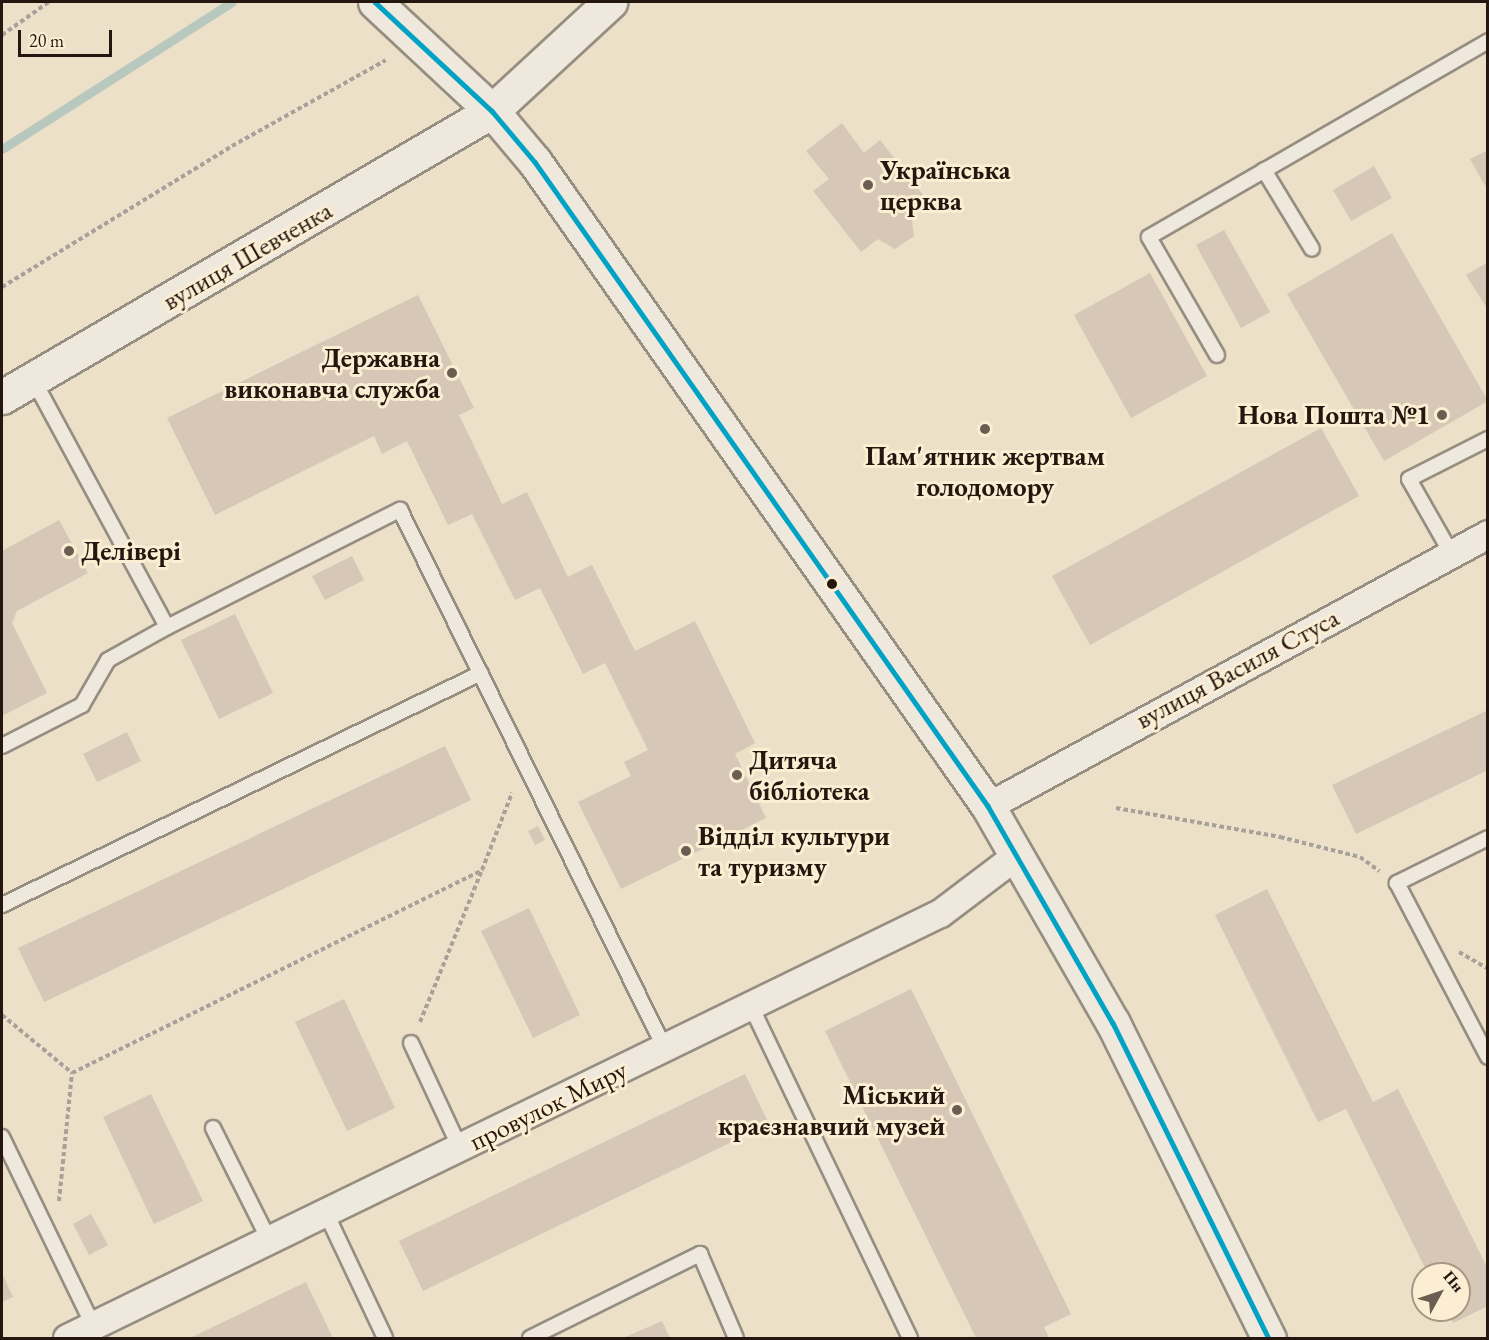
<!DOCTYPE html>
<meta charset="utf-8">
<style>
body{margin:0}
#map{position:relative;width:1489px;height:1340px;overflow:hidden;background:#ece0c9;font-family:"EB Garamond",serif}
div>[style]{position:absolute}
.stream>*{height:9px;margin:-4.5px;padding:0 4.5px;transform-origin:4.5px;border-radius:4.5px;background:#b8c8be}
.building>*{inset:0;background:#d6c7b6}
.path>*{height:4px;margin-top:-2px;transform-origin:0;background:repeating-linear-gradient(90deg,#a7a199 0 4.5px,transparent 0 7.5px)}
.roads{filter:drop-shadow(2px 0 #968e80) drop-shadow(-2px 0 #968e80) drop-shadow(0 2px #968e80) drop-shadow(0 -2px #968e80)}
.lane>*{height:14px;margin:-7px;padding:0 7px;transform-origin:7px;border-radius:7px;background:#efe8dd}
.street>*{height:27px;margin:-13.5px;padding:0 13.5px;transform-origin:13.5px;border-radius:13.5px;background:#efe8dd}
.secondary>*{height:33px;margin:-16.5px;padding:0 16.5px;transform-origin:16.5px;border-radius:16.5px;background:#efe8dd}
.bus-1>*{height:4.5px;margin:-2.25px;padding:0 2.25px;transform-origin:2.25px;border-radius:2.25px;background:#02a2c4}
.dots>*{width:16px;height:16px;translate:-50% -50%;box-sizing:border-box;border:3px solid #fceed3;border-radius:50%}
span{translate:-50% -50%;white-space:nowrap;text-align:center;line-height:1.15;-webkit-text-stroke:6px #fceed3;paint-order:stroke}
.poi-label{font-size:27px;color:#251610;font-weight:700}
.left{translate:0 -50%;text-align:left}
.right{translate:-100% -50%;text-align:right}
.street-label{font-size:27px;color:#251610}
.frame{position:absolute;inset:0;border:3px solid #251610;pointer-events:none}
.north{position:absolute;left:1411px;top:1262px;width:60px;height:60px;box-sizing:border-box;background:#fceed3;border:2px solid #a69885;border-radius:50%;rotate:50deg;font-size:16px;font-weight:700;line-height:24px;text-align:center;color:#251610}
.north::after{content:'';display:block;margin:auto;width:21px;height:27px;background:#6b5d51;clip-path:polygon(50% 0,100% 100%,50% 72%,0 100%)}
.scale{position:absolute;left:18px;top:30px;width:94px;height:27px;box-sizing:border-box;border:3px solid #251610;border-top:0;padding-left:8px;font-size:18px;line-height:21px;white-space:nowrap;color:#251610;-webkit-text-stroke:4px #fceed3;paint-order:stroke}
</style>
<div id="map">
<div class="stream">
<i style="left:2px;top:149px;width:273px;rotate:-32.6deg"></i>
</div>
<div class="building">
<i style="clip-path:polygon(842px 123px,864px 153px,880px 140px,927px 200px,911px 213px,914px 236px,895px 249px,878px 239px,861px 252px,813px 191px,829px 179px,806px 151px)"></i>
<i style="clip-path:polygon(1488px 150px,1488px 191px,1470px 159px)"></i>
<i style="clip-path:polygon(1374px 166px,1392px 198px,1351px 221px,1333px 190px)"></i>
<i style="clip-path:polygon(1224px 230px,1270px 312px,1241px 328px,1196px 245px)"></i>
<i style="clip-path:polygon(1392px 233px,1488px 401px,1384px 461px,1287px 294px)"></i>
<i style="clip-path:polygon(1488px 262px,1488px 310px,1466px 275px)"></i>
<i style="clip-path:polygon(1150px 273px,1207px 376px,1131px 418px,1074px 315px)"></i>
<i style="clip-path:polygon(418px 295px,474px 408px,459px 415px,502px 504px,527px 492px,568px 577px,592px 565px,635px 651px,695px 621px,755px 743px,735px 754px,766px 818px,621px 889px,578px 802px,631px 776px,624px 762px,648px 750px,605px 663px,583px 674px,540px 588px,515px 600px,472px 514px,448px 525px,407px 441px,382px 454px,374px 436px,215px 515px,167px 418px)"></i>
<i style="clip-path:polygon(1321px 428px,1359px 496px,1090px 645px,1052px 576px)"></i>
<i style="clip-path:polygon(59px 520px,88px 573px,17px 611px,12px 623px,47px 693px,2px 716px,2px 551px)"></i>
<i style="clip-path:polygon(352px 556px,364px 580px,325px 600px,312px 576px)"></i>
<i style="clip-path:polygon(235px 614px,273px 693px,219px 719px,181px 640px)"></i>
<i style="clip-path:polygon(1488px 710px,1488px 770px,1356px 834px,1332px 785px)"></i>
<i style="clip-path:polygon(127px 732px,141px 761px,97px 782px,83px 754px)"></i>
<i style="clip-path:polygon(445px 746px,471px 800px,44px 1002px,18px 948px)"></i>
<i style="clip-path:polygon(538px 826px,545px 840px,535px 845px,528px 831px)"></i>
<i style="clip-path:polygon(1267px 889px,1373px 1102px,1398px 1089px,1488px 1269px,1488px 1306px,1453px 1323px,1446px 1310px,1459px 1310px,1459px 1274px,1428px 1274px,1346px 1109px,1318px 1122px,1215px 915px)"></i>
<i style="clip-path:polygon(529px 908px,580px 1015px,533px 1038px,481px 931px)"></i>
<i style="clip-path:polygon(911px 989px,1071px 1314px,1044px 1327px,1049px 1338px,976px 1338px,825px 1031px)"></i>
<i style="clip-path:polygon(344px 999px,395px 1108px,347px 1131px,295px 1022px)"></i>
<i style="clip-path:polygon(745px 1074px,769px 1124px,423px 1291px,399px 1241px)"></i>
<i style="clip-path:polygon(151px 1094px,203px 1201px,154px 1224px,103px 1117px)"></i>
<i style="clip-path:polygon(91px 1214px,108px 1245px,89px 1255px,73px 1224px)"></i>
<i style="clip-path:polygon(2px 1273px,13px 1297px,2px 1302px)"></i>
<i style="clip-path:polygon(306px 1282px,332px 1336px,328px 1338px,190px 1338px)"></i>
<i style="clip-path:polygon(662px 1321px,670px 1338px,623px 1338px)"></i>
</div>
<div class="path">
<i style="left:2px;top:35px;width:57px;rotate:-35.1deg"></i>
<i style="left:2px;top:287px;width:270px;rotate:-31.5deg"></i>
<i style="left:232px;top:146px;width:176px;rotate:-29.2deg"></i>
<i style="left:1116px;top:808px;width:167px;rotate:10deg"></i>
<i style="left:1280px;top:837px;width:82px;rotate:14deg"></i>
<i style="left:1360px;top:857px;width:24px;rotate:36deg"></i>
<i style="left:1459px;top:952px;width:34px;rotate:30deg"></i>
<i style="left:2px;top:1015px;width:91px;rotate:39.6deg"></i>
<i style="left:72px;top:1073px;width:458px;rotate:-26.3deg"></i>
<i style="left:482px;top:870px;width:83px;rotate:-68.7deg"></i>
<i style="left:420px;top:1022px;width:164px;rotate:-67.8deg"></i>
<i style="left:59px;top:1201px;width:129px;rotate:-84.2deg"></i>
</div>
<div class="roads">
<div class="lane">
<i style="left:1264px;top:170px;width:92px;rotate:58.7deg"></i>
<i style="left:1217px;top:355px;width:136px;rotate:-120deg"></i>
<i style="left:1149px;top:237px;width:392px;rotate:-30deg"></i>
<i style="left:1451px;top:553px;width:85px;rotate:-119.6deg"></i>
<i style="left:1409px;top:479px;width:89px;rotate:-26.9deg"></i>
<i style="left:167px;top:627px;width:261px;rotate:-26.7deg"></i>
<i style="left:400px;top:510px;width:598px;rotate:63.82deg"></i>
<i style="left:2px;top:746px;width:90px;rotate:-27.1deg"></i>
<i style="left:82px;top:705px;width:52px;rotate:-60deg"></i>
<i style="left:108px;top:660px;width:68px;rotate:-29.2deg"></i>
<i style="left:167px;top:627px;width:282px;rotate:-118.4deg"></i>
<i style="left:1488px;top:838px;width:102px;rotate:153.7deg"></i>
<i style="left:1397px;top:883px;width:196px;rotate:62.4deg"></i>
<i style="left:2px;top:905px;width:532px;rotate:-25.84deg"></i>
<i style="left:750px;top:1004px;width:370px;rotate:64.4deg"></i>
<i style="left:411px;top:1043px;width:116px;rotate:65deg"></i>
<i style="left:213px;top:1128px;width:125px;rotate:63.4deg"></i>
<i style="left:2px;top:1137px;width:209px;rotate:64.2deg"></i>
<i style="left:326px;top:1213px;width:138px;rotate:64.7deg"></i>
<i style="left:530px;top:1338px;width:190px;rotate:-26.3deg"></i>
<i style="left:700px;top:1254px;width:91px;rotate:66.8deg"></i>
</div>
<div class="street">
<i style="left:988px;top:806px;width:569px;rotate:-28.55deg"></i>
<i style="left:67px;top:1338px;width:971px;rotate:-25.96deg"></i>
<i style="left:940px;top:913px;width:98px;rotate:-37.1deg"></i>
</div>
<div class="secondary">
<i style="left:375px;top:2px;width:160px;rotate:43deg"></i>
<i style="left:492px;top:111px;width:67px;rotate:49.9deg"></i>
<i style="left:535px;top:162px;width:787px;rotate:54.88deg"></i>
<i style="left:988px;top:806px;width:250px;rotate:60.1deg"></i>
<i style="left:1113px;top:1023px;width:352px;rotate:63.7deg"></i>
<i style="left:2px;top:397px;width:567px;rotate:-30.27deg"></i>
<i style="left:492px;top:111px;width:161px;rotate:-42.7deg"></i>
</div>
</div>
<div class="bus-1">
<i style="left:375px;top:2px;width:160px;rotate:43deg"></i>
<i style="left:492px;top:111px;width:67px;rotate:49.9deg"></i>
<i style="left:535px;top:162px;width:787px;rotate:54.88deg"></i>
<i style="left:988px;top:806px;width:250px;rotate:60.1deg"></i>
<i style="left:1113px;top:1023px;width:352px;rotate:63.7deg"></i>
</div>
<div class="dots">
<i style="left:868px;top:185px;background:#6b5d51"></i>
<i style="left:452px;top:373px;background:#6b5d51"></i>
<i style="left:1442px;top:415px;background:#6b5d51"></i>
<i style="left:985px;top:429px;background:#6b5d51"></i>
<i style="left:69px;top:551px;background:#6b5d51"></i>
<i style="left:832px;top:584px;background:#251610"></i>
<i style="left:737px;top:775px;background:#6b5d51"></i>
<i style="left:686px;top:851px;background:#6b5d51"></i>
<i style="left:957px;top:1110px;background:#6b5d51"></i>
</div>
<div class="poi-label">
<span class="left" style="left:880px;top:185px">Українська<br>церква</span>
<span class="right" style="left:440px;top:373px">Державна<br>виконавча служба</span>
<span class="right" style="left:1430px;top:415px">Нова Пошта №1</span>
<span style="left:985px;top:471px">Пам'ятник жертвам<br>голодомору</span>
<span class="left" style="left:81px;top:551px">Делівері</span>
<span class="left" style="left:749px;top:775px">Дитяча<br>бібліотека</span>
<span class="left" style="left:698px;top:851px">Відділ культури<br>та туризму</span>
<span class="right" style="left:945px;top:1110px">Міський<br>краєзнавчий музей</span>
</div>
<div class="street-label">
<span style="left:247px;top:255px;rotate:-30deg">вулиця Шевченка</span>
<span style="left:1237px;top:668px;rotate:-28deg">вулиця Василя Стуса</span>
<span style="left:548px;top:1105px;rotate:-26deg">провулок Миру</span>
</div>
<div class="frame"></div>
<div class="north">Пн</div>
<div class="scale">20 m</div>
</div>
